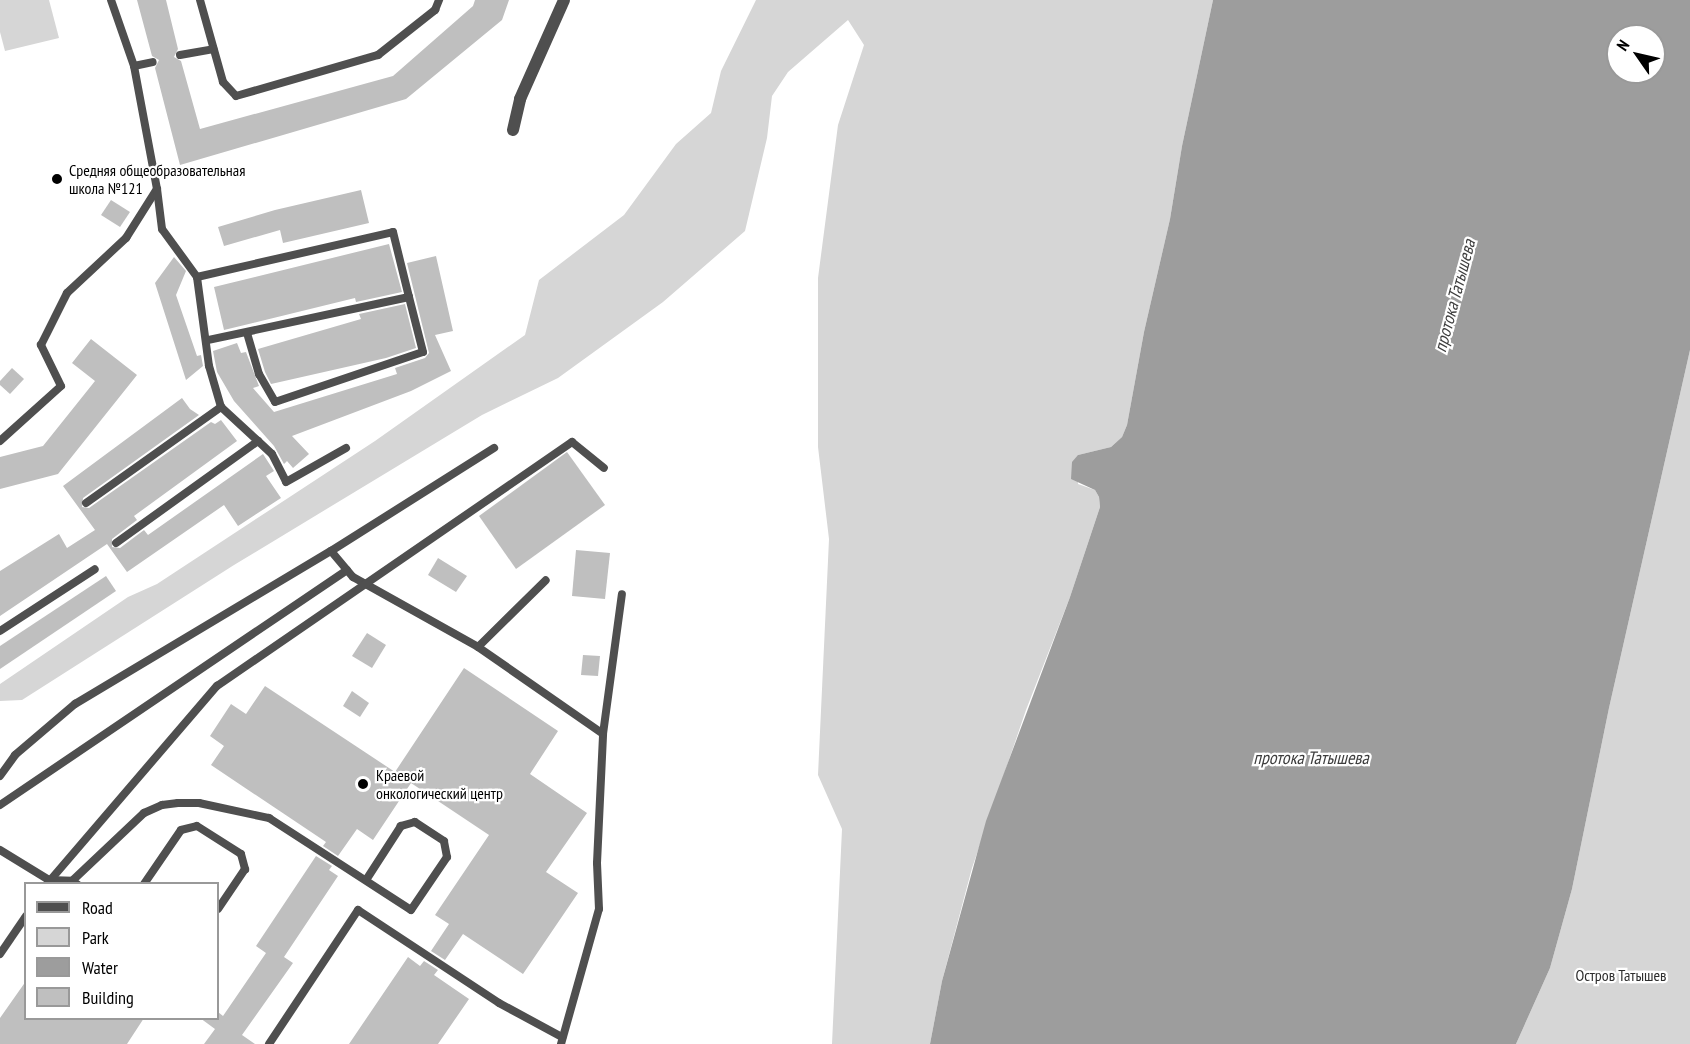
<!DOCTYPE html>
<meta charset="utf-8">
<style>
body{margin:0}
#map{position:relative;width:1690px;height:1044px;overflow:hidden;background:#fff;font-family:"PT Sans Narrow",sans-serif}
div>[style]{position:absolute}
.green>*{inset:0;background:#d6d6d6}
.water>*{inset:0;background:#9d9d9d}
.building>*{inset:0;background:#bfbfbf}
.service>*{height:8px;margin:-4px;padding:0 4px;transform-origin:4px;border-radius:4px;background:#4f4f4f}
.minor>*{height:12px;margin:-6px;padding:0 6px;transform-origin:6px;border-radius:6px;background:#4f4f4f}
.dots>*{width:16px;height:16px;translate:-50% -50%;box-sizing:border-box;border:3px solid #fff;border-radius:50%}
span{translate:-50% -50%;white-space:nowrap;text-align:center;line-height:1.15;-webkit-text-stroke:4.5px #fff;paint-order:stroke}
.poi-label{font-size:16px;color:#000}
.left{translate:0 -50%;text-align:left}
.park-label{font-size:16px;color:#2d2d2d}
.water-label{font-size:18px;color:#3e3e3e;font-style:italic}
.legend{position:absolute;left:24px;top:882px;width:195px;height:138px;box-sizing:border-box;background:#fff;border:2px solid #999;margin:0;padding:8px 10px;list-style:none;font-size:18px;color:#000}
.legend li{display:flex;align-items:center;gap:12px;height:30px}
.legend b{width:30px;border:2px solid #999}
.north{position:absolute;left:1606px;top:24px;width:60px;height:60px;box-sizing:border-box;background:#fff;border:2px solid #999;border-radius:50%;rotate:304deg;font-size:16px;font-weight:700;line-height:24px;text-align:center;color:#000}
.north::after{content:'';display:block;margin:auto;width:21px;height:27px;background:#000;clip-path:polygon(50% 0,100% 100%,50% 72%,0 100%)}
</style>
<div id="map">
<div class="green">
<i style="clip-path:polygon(0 0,49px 0,59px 38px,5px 51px,0 32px)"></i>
<i style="clip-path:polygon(756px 0,1213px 0,1182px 146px,1170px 219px,1144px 332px,1127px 425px,1122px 437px,1111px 447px,1078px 455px,1078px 484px,1095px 490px,1099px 497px,1100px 507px,1070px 597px,1026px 710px,972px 868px,942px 981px,930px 1044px,832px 1044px,842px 829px,818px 775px,829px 539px,818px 447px,818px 278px,838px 125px,864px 45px,848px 20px,788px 72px,772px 96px,767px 138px,745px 231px,663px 302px,558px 378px,482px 415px,234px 565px,22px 700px,0 701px,0 684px,128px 597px,157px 584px,375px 441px,525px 335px,539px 280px,624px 215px,676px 144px,711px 113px,721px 71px)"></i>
<i style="clip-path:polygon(1690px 350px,1690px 1044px,1516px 1044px,1550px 968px,1572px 889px,1609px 708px)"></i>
</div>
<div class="water">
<i style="clip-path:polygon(evenodd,1213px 0,1690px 0,1690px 350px,1609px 708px,1572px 889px,1550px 968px,1516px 1044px,930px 1044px,942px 981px,986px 821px,1070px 597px,1100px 507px,1099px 497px,1095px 490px,1071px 479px,1072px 462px,1078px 455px,1111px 447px,1122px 437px,1127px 425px,1144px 332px,1170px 219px,1182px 146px,1213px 0,1618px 36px,1654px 36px,1654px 72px,1618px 72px,1618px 36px)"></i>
</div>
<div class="building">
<i style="clip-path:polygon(137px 0,166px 0,178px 49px,174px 57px,181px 61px,200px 129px,393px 76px,473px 6px,475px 0,509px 0,502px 20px,406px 99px,180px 165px,155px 68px,159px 60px,152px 56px)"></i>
<i style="clip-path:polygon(361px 190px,369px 223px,283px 243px,280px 230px,224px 246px,218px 227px,275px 210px)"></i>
<i style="clip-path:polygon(111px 200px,130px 212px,120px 227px,101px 215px)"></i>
<i style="clip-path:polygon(389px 244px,402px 292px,356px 302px,355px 298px,224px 330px,214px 287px)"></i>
<i style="clip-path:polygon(436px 256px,453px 331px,435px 335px,451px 371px,411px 391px,292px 436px,309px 454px,293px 468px,287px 461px,284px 464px,274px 446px,234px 401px,217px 372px,213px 351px,237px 343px,241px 353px,246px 352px,259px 386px,253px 388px,274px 412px,397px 374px,395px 368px,425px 358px,429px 353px,407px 263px)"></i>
<i style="clip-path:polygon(174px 257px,186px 271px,176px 295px,197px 356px,201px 355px,203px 366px,186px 380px,155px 283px)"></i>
<i style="clip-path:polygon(405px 304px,416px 348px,386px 358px,271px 384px,265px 372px,258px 349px,361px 319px,359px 314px)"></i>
<i style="clip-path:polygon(91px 339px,137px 375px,58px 474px,0 489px,0 457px,43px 446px,95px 381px,72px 363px)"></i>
<i style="clip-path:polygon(12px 368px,24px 379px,10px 394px,0 385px,0 381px)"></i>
<i style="clip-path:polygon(182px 398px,190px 409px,199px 415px,83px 498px,82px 507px,89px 508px,211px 422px,215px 424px,221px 420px,237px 441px,134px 516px,137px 520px,112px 539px,112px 547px,120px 548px,144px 530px,148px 535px,263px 454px,274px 471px,266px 476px,281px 498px,238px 526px,224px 505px,127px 572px,107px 544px,0 616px,0 571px,59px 534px,67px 548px,95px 530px,63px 486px)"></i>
<i style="clip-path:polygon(567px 452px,605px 505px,516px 569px,479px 516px)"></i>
<i style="clip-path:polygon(576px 550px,610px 553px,605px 599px,572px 596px)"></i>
<i style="clip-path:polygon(438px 558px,467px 576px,456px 592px,428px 575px)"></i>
<i style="clip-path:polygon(106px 576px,116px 591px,0 669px,0 646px)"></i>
<i style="clip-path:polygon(367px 633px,386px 645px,372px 668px,352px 656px)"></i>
<i style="clip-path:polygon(583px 655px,600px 656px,598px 676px,581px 675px)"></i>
<i style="clip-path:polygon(464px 668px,558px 731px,530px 774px,587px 813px,546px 872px,578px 893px,523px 974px,463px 934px,445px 960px,431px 951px,449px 924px,435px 915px,489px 835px,411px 783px,373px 840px,357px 829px,338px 856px,323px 846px,326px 842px,211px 765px,224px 746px,210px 736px,231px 704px,246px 714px,265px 686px,395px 772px)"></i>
<i style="clip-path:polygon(352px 691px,369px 703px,360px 717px,343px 706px)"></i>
<i style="clip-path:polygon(316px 856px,332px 866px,329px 870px,338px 876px,284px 957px,293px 963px,242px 1035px,255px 1044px,204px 1044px,215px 1029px,200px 1018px,218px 1018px,218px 1012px,223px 1016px,266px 953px,256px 946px)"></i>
<i style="clip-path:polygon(408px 957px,420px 966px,424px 961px,438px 970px,434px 975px,469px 999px,438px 1044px,349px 1044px)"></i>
<i style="clip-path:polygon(26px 981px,26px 1018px,144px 1018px,127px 1044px,0 1044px,0 1018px)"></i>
</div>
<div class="service">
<i style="left:200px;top:0;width:85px;rotate:74.3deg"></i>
<i style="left:223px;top:82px;width:19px;rotate:47deg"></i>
<i style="left:236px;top:96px;width:148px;rotate:-16.1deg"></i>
<i style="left:378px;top:55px;width:73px;rotate:-38.3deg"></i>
<i style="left:435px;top:10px;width:11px;rotate:-68deg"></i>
<i style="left:180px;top:55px;width:34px;rotate:-10deg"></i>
<i style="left:134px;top:66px;width:19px;rotate:-12deg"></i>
<i style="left:197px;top:277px;width:201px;rotate:-12.9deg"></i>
<i style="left:393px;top:232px;width:67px;rotate:76.2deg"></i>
<i style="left:409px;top:297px;width:206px;rotate:167.9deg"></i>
<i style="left:247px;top:333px;width:43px;rotate:73.7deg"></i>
<i style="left:259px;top:374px;width:32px;rotate:60deg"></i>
<i style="left:275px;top:402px;width:156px;rotate:-18.7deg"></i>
<i style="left:423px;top:352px;width:57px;rotate:-104.3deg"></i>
<i style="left:0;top:441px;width:82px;rotate:-42deg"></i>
<i style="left:61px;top:386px;width:46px;rotate:-116deg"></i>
<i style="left:41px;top:345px;width:58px;rotate:-63.4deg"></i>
<i style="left:67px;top:293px;width:81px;rotate:-43deg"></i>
<i style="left:126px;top:238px;width:58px;rotate:-57.7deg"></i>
<i style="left:157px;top:189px;width:125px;rotate:-100.6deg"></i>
<i style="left:134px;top:66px;width:70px;rotate:-109.2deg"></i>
<i style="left:258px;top:441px;width:19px;rotate:43deg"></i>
<i style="left:272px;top:454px;width:31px;rotate:63deg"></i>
<i style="left:286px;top:482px;width:69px;rotate:-29.5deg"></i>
<i style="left:86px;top:503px;width:166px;rotate:-35.4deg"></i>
<i style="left:221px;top:407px;width:43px;rotate:-106.3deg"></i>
<i style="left:209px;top:366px;width:90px;rotate:-97.7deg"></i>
<i style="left:197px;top:277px;width:59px;rotate:-126.1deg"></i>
<i style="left:162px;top:229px;width:40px;rotate:-97.1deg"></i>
<i style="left:116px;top:543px;width:175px;rotate:-35.7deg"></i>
<i style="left:258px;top:441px;width:50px;rotate:-137.4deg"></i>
<i style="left:331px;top:551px;width:34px;rotate:50deg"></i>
<i style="left:353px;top:577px;width:143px;rotate:29.2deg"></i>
<i style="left:478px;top:647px;width:152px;rotate:34.8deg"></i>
<i style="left:0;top:631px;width:113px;rotate:-33.1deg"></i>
<i style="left:478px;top:647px;width:95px;rotate:-44.6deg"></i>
<i style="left:0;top:776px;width:26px;rotate:-54deg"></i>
<i style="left:15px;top:755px;width:79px;rotate:-40.4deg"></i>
<i style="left:75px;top:704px;width:298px;rotate:-30.9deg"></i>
<i style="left:331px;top:551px;width:193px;rotate:-32.3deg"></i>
<i style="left:0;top:805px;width:419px;rotate:-34.1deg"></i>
<i style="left:0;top:850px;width:57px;rotate:31.5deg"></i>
<i style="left:49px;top:880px;width:23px;rotate:2deg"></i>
<i style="left:72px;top:881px;width:6px;rotate:31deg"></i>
<i style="left:72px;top:881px;width:99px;rotate:-43.4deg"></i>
<i style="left:144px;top:813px;width:20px;rotate:-24deg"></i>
<i style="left:162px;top:805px;width:16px;rotate:-7deg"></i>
<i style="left:178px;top:803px;width:21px"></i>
<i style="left:199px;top:803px;width:72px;rotate:12.1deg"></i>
<i style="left:269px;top:818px;width:169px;rotate:32.9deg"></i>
<i style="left:411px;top:910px;width:64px;rotate:-55.8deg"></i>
<i style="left:447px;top:857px;width:16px;rotate:-101deg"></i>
<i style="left:444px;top:841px;width:35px;rotate:-147deg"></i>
<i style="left:415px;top:822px;width:15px;rotate:164deg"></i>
<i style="left:401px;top:826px;width:64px;rotate:122.9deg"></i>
<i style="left:47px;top:884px;width:261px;rotate:-49.4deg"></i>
<i style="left:217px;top:686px;width:431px;rotate:-34.5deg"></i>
<i style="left:572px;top:442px;width:41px;rotate:39.1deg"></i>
<i style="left:144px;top:884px;width:65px;rotate:-55.6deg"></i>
<i style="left:181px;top:830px;width:16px;rotate:-14deg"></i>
<i style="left:197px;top:826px;width:52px;rotate:32.5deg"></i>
<i style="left:241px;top:854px;width:16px;rotate:75deg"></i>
<i style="left:245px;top:869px;width:48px;rotate:124deg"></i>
<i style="left:0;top:954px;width:46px;rotate:-55.6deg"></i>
<i style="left:269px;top:1044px;width:161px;rotate:-56.4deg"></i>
<i style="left:358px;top:910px;width:169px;rotate:33.4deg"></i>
<i style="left:499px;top:1003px;width:72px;rotate:28.4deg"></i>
<i style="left:561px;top:1044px;width:140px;rotate:-74.3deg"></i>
<i style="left:599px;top:909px;width:46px;rotate:-92.5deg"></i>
<i style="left:597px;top:863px;width:129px;rotate:-87.3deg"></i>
<i style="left:603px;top:734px;width:141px;rotate:-82.3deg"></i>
</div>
<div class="minor">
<i style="left:513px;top:130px;width:32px;rotate:-77deg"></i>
<i style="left:520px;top:99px;width:108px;rotate:-66deg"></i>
</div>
<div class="dots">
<i style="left:57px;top:179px;background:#000"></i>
<i style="left:363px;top:784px;background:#000"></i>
</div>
<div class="poi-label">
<span class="left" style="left:69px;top:179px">Средняя общеобразовательная<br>школа №121</span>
<span class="left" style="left:376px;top:784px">Краевой<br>онкологический центр</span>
</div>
<div class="park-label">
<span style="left:1621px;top:975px">Остров Татышев</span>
</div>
<div class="water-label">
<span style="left:1455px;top:296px;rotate:-75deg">протока Татышева</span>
<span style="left:1311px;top:758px">протока Татышева</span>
</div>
<ul class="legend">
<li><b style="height:8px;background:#4f4f4f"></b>Road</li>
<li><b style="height:16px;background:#d6d6d6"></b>Park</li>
<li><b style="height:16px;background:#9d9d9d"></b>Water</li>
<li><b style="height:16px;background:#bfbfbf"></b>Building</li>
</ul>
<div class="north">N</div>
</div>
